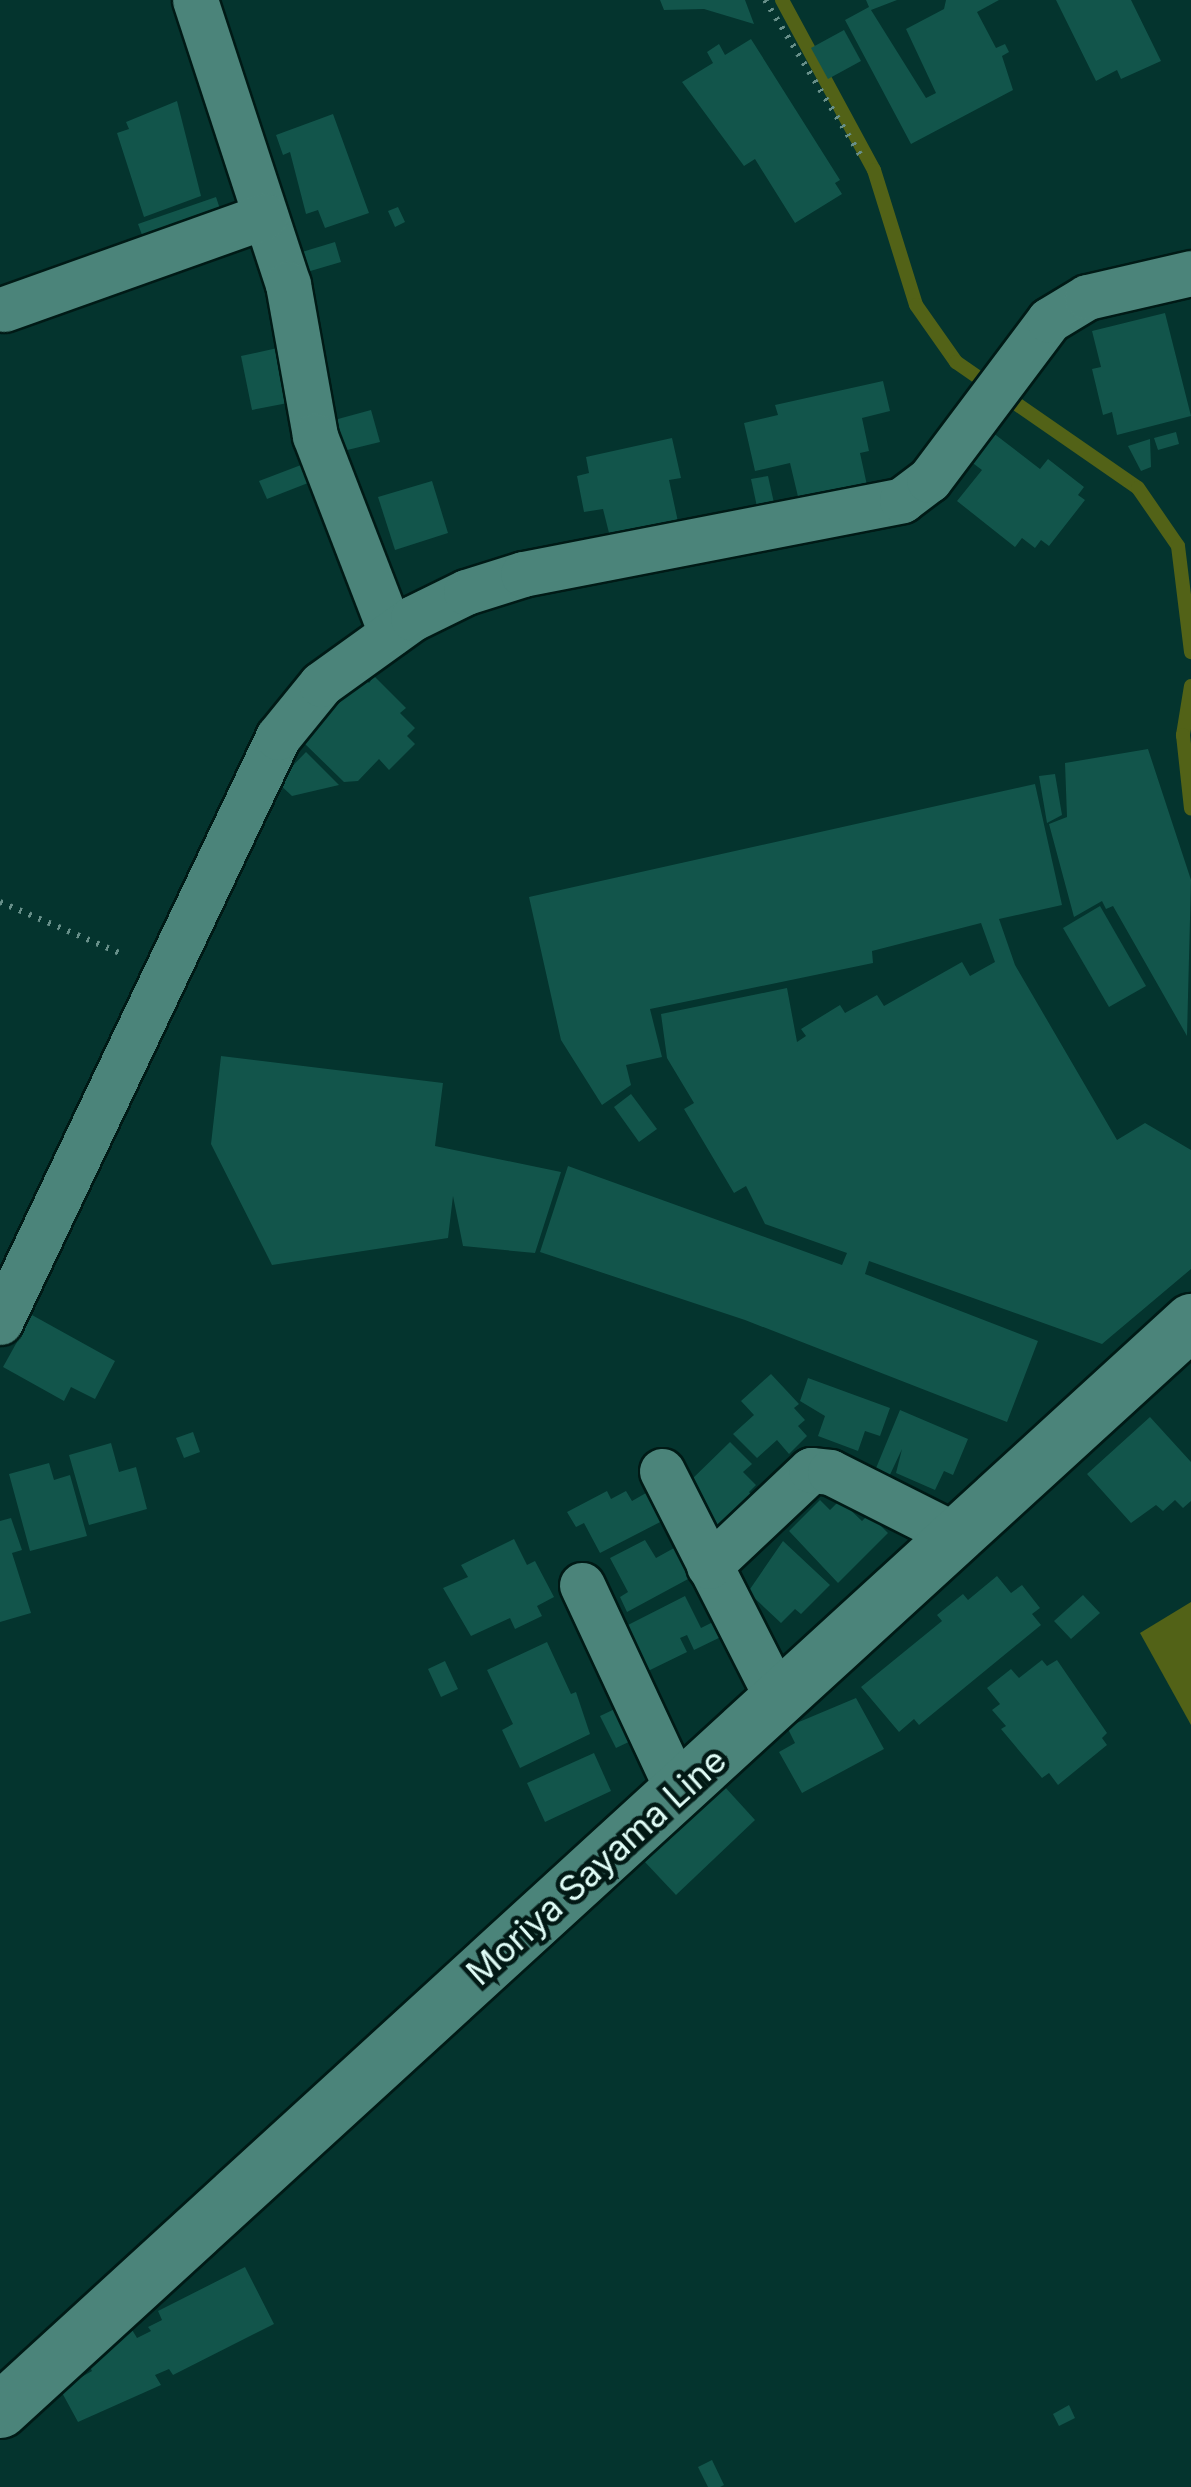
<!DOCTYPE html>
<style>
body{margin:0}
#map{position:relative;width:1191px;height:2487px;overflow:hidden;background:#04342e;font-family:Inter,sans-serif}
div>[style]{position:absolute}
.water>*{inset:0;background:#526217}
.stream>*{height:14px;margin:-7px;padding:0 7px;transform-origin:7px;border-radius:7px;background:#526217}
.building>*{inset:0;background:#12554b}
.path>*{height:6px;margin-top:-3px;transform-origin:0;background:repeating-linear-gradient(90deg,#678f89 0 2.5px,transparent 0 10.5px)}
.roads{filter:drop-shadow(2px 0 #001a16) drop-shadow(-2px 0 #001a16) drop-shadow(0 2px #001a16) drop-shadow(0 -2px #001a16)}
.minor>*{height:45px;margin:-22.5px;padding:0 22.5px;transform-origin:22.5px;border-radius:22.5px;background:#4b847a}
.secondary>*{height:55px;margin:-27.5px;padding:0 27.5px;transform-origin:27.5px;border-radius:27.5px;background:#4b847a}
span{translate:-50% -50%;white-space:nowrap;text-align:center;line-height:1.15;-webkit-text-stroke:9px #021915;paint-order:stroke}
.street-label{font-size:35px;color:#dffcf6}
</style>
<div id="map">
<div class="water">
<i style="clip-path:polygon(1191px 1602px,1191px 1725px,1140px 1633px)"></i>
</div>
<div class="stream">
<i style="left:782px;top:0;width:193px;rotate:61.6deg"></i>
<i style="left:874px;top:170px;width:141px;rotate:72.7deg"></i>
<i style="left:916px;top:305px;width:70px;rotate:54.9deg"></i>
<i style="left:956px;top:362px;width:221px;rotate:34.7deg"></i>
<i style="left:1138px;top:488px;width:70px;rotate:55.4deg"></i>
<i style="left:1178px;top:546px;width:107px;rotate:83deg"></i>
<i style="left:1191px;top:686px;width:50px;rotate:99.3deg"></i>
<i style="left:1183px;top:735px;width:74px;rotate:83.8deg"></i>
</div>
<div class="building">
<i style="clip-path:polygon(660px 0,745px 0,754px 24px,704px 9px,664px 10px)"></i>
<i style="clip-path:polygon(866px 0,897px 0,871px 10px,926px 98px,936px 93px,906px 29px,944px 9px,946px 0,999px 0,977px 12px,996px 48px,1005px 44px,1009px 52px,1002px 56px,1013px 90px,911px 144px,845px 20px,869px 7px)"></i>
<i style="clip-path:polygon(1056px 0,1131px 0,1161px 61px,1121px 79px,1117px 70px,1096px 81px)"></i>
<i style="clip-path:polygon(844px 30px,861px 61px,828px 79px,811px 48px)"></i>
<i style="clip-path:polygon(751px 39px,840px 180px,835px 183px,842px 194px,795px 223px,755px 159px,744px 166px,682px 82px,713px 63px,707px 52px,719px 44px,725px 55px)"></i>
<i style="clip-path:polygon(177px 101px,201px 196px,144px 217px,117px 133px,129px 129px,126px 122px)"></i>
<i style="clip-path:polygon(333px 114px,369px 213px,325px 228px,318px 210px,306px 214px,290px 152px,283px 155px,276px 135px)"></i>
<i style="clip-path:polygon(216px 197px,222px 215px,145px 243px,138px 224px)"></i>
<i style="clip-path:polygon(398px 207px,405px 222px,395px 227px,388px 211px)"></i>
<i style="clip-path:polygon(335px 242px,341px 262px,307px 272px,302px 252px)"></i>
<i style="clip-path:polygon(1165px 313px,1191px 416px,1117px 435px,1112px 412px,1103px 415px,1092px 369px,1101px 367px,1092px 331px)"></i>
<i style="clip-path:polygon(282px 347px,293px 402px,252px 410px,241px 356px)"></i>
<i style="clip-path:polygon(883px 381px,890px 411px,862px 418px,869px 451px,860px 453px,868px 490px,800px 505px,790px 463px,755px 471px,744px 423px,778px 415px,775px 405px)"></i>
<i style="clip-path:polygon(371px 410px,380px 442px,335px 453px,327px 422px)"></i>
<i style="clip-path:polygon(988px 429px,1040px 469px,1048px 459px,1084px 487px,1078px 495px,1085px 500px,1049px 546px,1041px 540px,1035px 548px,1022px 538px,1015px 547px,957px 501px,982px 470px,966px 458px)"></i>
<i style="clip-path:polygon(1176px 432px,1179px 444px,1158px 450px,1154px 438px)"></i>
<i style="clip-path:polygon(672px 438px,681px 478px,669px 480px,680px 531px,612px 545px,603px 509px,584px 512px,577px 476px,589px 473px,586px 457px)"></i>
<i style="clip-path:polygon(1150px 439px,1151px 467px,1141px 471px,1128px 446px)"></i>
<i style="clip-path:polygon(301px 465px,308px 483px,267px 499px,259px 481px)"></i>
<i style="clip-path:polygon(768px 476px,776px 512px,759px 516px,751px 479px)"></i>
<i style="clip-path:polygon(432px 481px,448px 533px,395px 550px,378px 497px)"></i>
<i style="clip-path:polygon(361px 675px,369px 683px,374px 676px,406px 708px,400px 713px,415px 728px,407px 736px,415px 744px,389px 770px,379px 759px,358px 781px,344px 782px,304px 743px,314px 733px,309px 728px)"></i>
<i style="clip-path:polygon(1148px 749px,1191px 880px,1187px 1036px,1113px 906px,1106px 909px,1102px 901px,1074px 917px,1049px 824px,1067px 817px,1065px 763px)"></i>
<i style="clip-path:polygon(306px 752px,339px 785px,292px 796px,277px 782px)"></i>
<i style="clip-path:polygon(1055px 774px,1062px 815px,1047px 823px,1039px 776px)"></i>
<i style="clip-path:polygon(1035px 784px,1062px 905px,999px 919px,1015px 965px,1117px 1140px,1145px 1123px,1191px 1150px,1191px 1269px,1102px 1344px,869px 1261px,865px 1274px,1038px 1341px,1007px 1422px,745px 1320px,540px 1252px,568px 1166px,842px 1265px,847px 1253px,765px 1224px,746px 1186px,734px 1193px,684px 1109px,694px 1103px,667px 1058px,661px 1014px,787px 988px,797px 1042px,806px 1036px,801px 1029px,840px 1005px,845px 1013px,877px 995px,884px 1006px,962px 962px,970px 976px,995px 962px,981px 923px,872px 951px,873px 963px,650px 1009px,662px 1057px,626px 1065px,631px 1085px,602px 1105px,561px 1040px,529px 897px)"></i>
<i style="clip-path:polygon(1100px 906px,1146px 986px,1109px 1007px,1063px 928px)"></i>
<i style="clip-path:polygon(221px 1056px,443px 1083px,435px 1146px,561px 1172px,535px 1253px,463px 1246px,453px 1196px,448px 1238px,272px 1265px,211px 1144px)"></i>
<i style="clip-path:polygon(631px 1094px,657px 1129px,639px 1142px,614px 1107px)"></i>
<i style="clip-path:polygon(32px 1315px,115px 1361px,95px 1399px,71px 1387px,64px 1401px,3px 1367px)"></i>
<i style="clip-path:polygon(771px 1374px,799px 1404px,794px 1408px,805px 1420px,798px 1426px,807px 1436px,789px 1454px,777px 1440px,757px 1458px,733px 1434px,754px 1415px,741px 1401px)"></i>
<i style="clip-path:polygon(808px 1378px,890px 1408px,880px 1436px,865px 1431px,858px 1451px,818px 1436px,825px 1416px,800px 1401px)"></i>
<i style="clip-path:polygon(900px 1410px,968px 1439px,953px 1475px,944px 1471px,935px 1490px,896px 1473px,902px 1449px,888px 1479px,874px 1473px)"></i>
<i style="clip-path:polygon(1150px 1417px,1191px 1462px,1191px 1501px,1183px 1508px,1175px 1500px,1163px 1511px,1156px 1505px,1131px 1523px,1087px 1474px)"></i>
<i style="clip-path:polygon(193px 1432px,200px 1452px,184px 1458px,176px 1438px)"></i>
<i style="clip-path:polygon(730px 1442px,752px 1464px,743px 1472px,756px 1485px,749px 1492px,754px 1498px,720px 1530px,689px 1482px)"></i>
<i style="clip-path:polygon(111px 1443px,119px 1472px,136px 1467px,147px 1509px,89px 1525px,69px 1455px)"></i>
<i style="clip-path:polygon(49px 1463px,54px 1480px,70px 1475px,87px 1536px,30px 1551px,9px 1474px)"></i>
<i style="clip-path:polygon(653px 1489px,668px 1518px,600px 1553px,584px 1523px,576px 1527px,567px 1512px,607px 1491px,611px 1499px,626px 1491px,632px 1501px)"></i>
<i style="clip-path:polygon(820px 1500px,830px 1510px,840px 1500px,862px 1521px,869px 1514px,888px 1533px,838px 1583px,789px 1531px)"></i>
<i style="clip-path:polygon(11px 1518px,22px 1550px,12px 1553px,31px 1613px,0 1622px,0 1521px)"></i>
<i style="clip-path:polygon(514px 1539px,527px 1565px,535px 1561px,554px 1597px,537px 1606px,542px 1616px,515px 1629px,510px 1618px,471px 1636px,443px 1588px,468px 1577px,461px 1565px)"></i>
<i style="clip-path:polygon(645px 1540px,656px 1558px,674px 1548px,690px 1578px,627px 1612px,620px 1597px,628px 1592px,610px 1558px)"></i>
<i style="clip-path:polygon(783px 1541px,830px 1585px,801px 1614px,795px 1609px,781px 1623px,748px 1592px)"></i>
<i style="clip-path:polygon(997px 1576px,1011px 1593px,1022px 1585px,1040px 1608px,1032px 1614px,1041px 1625px,919px 1725px,914px 1719px,899px 1732px,861px 1687px,942px 1621px,937px 1615px,963px 1594px,968px 1600px)"></i>
<i style="clip-path:polygon(1083px 1595px,1100px 1613px,1071px 1639px,1054px 1621px)"></i>
<i style="clip-path:polygon(685px 1596px,701px 1628px,719px 1619px,727px 1634px,694px 1650px,687px 1635px,680px 1638px,687px 1652px,648px 1671px,626px 1626px)"></i>
<i style="clip-path:polygon(547px 1642px,571px 1694px,576px 1692px,590px 1734px,520px 1768px,502px 1730px,513px 1724px,487px 1670px)"></i>
<i style="clip-path:polygon(1042px 1660px,1047px 1666px,1057px 1660px,1107px 1733px,1102px 1738px,1107px 1745px,1058px 1785px,1049px 1773px,1042px 1778px,1001px 1729px,1006px 1726px,992px 1710px,1000px 1704px,987px 1688px,1011px 1669px,1019px 1678px)"></i>
<i style="clip-path:polygon(445px 1661px,458px 1689px,441px 1697px,428px 1669px)"></i>
<i style="clip-path:polygon(856px 1698px,884px 1749px,802px 1793px,779px 1752px,795px 1743px,787px 1727px)"></i>
<i style="clip-path:polygon(619px 1707px,635px 1739px,616px 1748px,600px 1716px)"></i>
<i style="clip-path:polygon(594px 1753px,611px 1791px,545px 1822px,527px 1783px)"></i>
<i style="clip-path:polygon(724px 1786px,755px 1820px,676px 1895px,644px 1861px)"></i>
<i style="clip-path:polygon(245px 2267px,274px 2324px,173px 2375px,169px 2369px,155px 2375px,161px 2385px,78px 2422px,60px 2389px,92px 2371px,89px 2365px,131px 2328px,137px 2338px,151px 2331px,148px 2327px,162px 2320px,158px 2311px)"></i>
<i style="clip-path:polygon(1069px 2405px,1075px 2418px,1059px 2426px,1053px 2414px)"></i>
<i style="clip-path:polygon(712px 2460px,724px 2485px,720px 2487px,708px 2487px,698px 2467px)"></i>
</div>
<div class="path">
<i style="left:765px;top:0;width:183px;rotate:58.4deg"></i>
<i style="left:0;top:902px;width:135px;rotate:23.1deg"></i>
</div>
<div class="roads">
<div class="minor">
<i style="left:195px;top:0;width:299px;rotate:71.9deg"></i>
<i style="left:288px;top:284px;width:154px;rotate:79.9deg"></i>
<i style="left:315px;top:436px;width:211px;rotate:68.9deg"></i>
<i style="left:4px;top:309px;width:277px;rotate:-19.6deg"></i>
<i style="left:0;top:1322px;width:648px;rotate:-64.58deg"></i>
<i style="left:278px;top:737px;width:68px;rotate:-50.9deg"></i>
<i style="left:321px;top:684px;width:113px;rotate:-35.7deg"></i>
<i style="left:413px;top:618px;width:59px;rotate:-26.1deg"></i>
<i style="left:466px;top:592px;width:60px;rotate:-17.5deg"></i>
<i style="left:523px;top:574px;width:386px;rotate:-11deg"></i>
<i style="left:902px;top:500px;width:34px;rotate:-37deg"></i>
<i style="left:929px;top:480px;width:200px;rotate:-53.1deg"></i>
<i style="left:1049px;top:320px;width:44px;rotate:-31.2deg"></i>
<i style="left:1087px;top:297px;width:107px;rotate:-13deg"></i>
<i style="left:662px;top:1471px;width:257px;rotate:63.1deg"></i>
<i style="left:709px;top:1566px;width:140px;rotate:-43.3deg"></i>
<i style="left:811px;top:1470px;width:19px;rotate:6deg"></i>
<i style="left:830px;top:1472px;width:142px;rotate:26.7deg"></i>
<i style="left:582px;top:1585px;width:227px;rotate:65deg"></i>
</div>
<div class="secondary">
<i style="left:0;top:2410px;width:1614px;rotate:-42.44deg"></i>
</div>
</div>
<div class="street-label">
<span style="left:596px;top:1866px;rotate:-42deg">Moriya Sayama Line</span>
</div>
</div>
